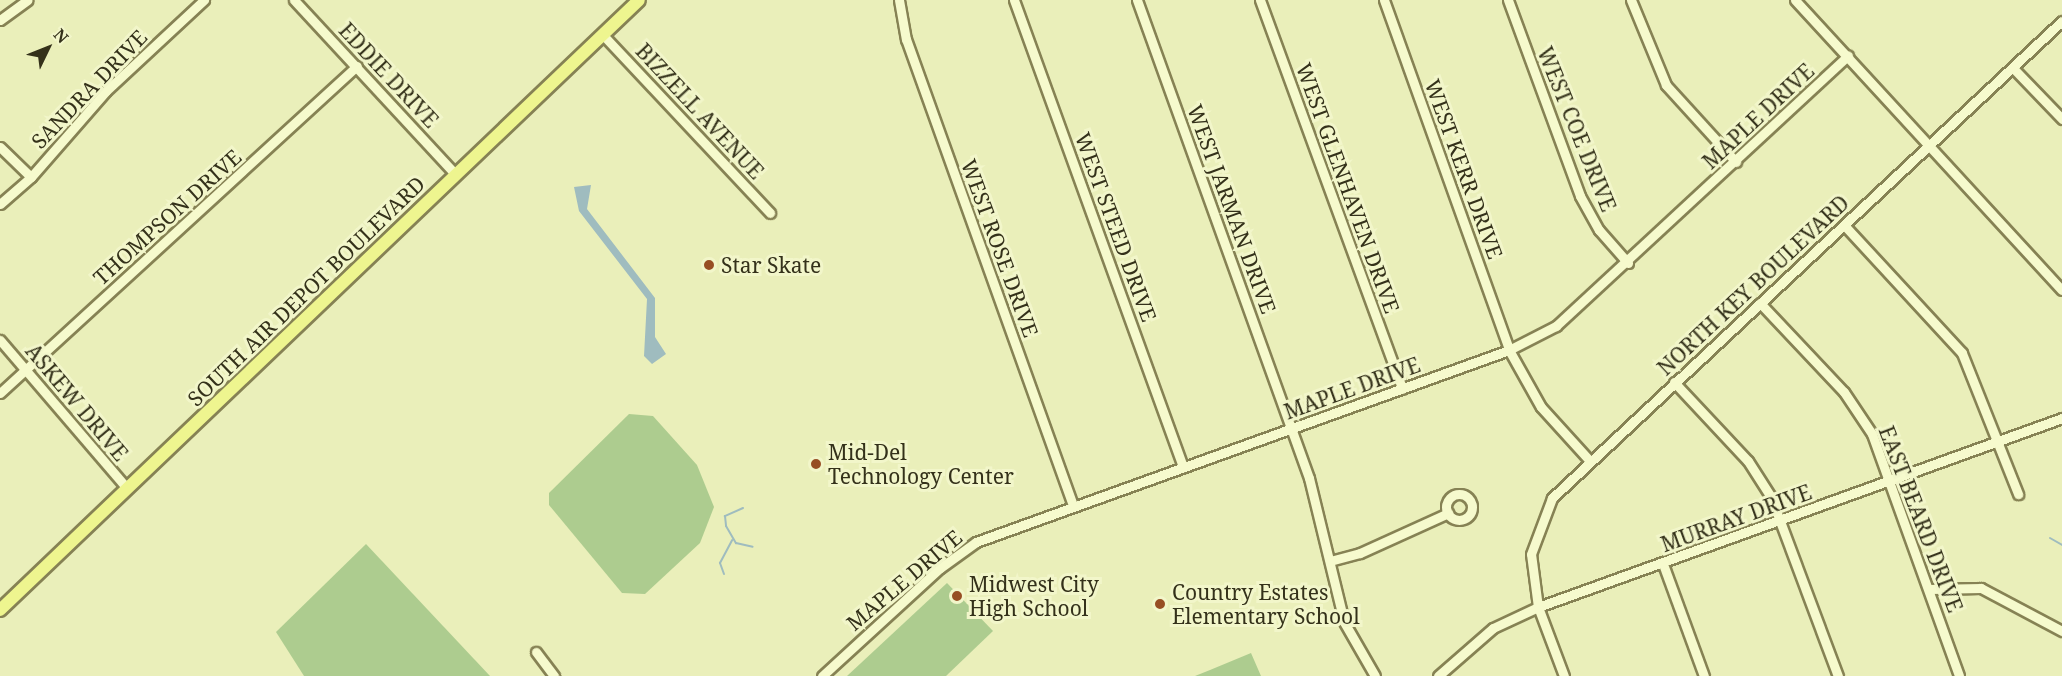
<!DOCTYPE html>
<style>
body{margin:0}
#map{position:relative;width:2062px;height:676px;overflow:hidden;background:#eaefba;font-family:"Noto Serif",serif}
div>[style]{position:absolute}
.green>*{inset:0;background:#adcc8f}
.water>*{inset:0;background:#9fbcbf}
.stream>*{height:2px;margin:-1px;padding:0 1px;transform-origin:1px;border-radius:1px;background:#9fbcbf}
.roads{filter:drop-shadow(2px 0 #868254) drop-shadow(-2px 0 #868254) drop-shadow(0 2px #868254) drop-shadow(0 -2px #868254)}
.minor>*{height:9px;margin:-4.5px;padding:0 4.5px;transform-origin:4.5px;border-radius:4.5px;background:#f6facd}
.minor>.ring{margin:-4.5px;padding:0;box-sizing:content-box;background:none;border:9px solid #f6facd;border-radius:50%}
.major>*{height:12px;margin:-6px;padding:0 6px;transform-origin:6px;border-radius:6px;background:#eef58f}
.dots>*{width:16px;height:16px;translate:-50% -50%;box-sizing:border-box;border:3px solid #f2f6ca;border-radius:50%}
span{translate:-50% -50%;white-space:nowrap;text-align:center;line-height:1.15;-webkit-text-stroke:6px #f2f6ca;paint-order:stroke}
.street-label{font-size:21px;color:#34311a}
.poi-label{font-size:21px;color:#34311a}
.left{translate:0 -50%;text-align:left}
.north{position:absolute;left:18px;top:18px;width:60px;height:60px;-webkit-text-stroke:4px #f2f6ca;paint-order:stroke;rotate:47deg;font-size:16px;font-weight:700;line-height:24px;text-align:center;color:#34311a}
.north::after{content:'';display:block;margin:auto;width:21px;height:27px;background:#34311a;clip-path:polygon(50% 0,100% 100%,50% 72%,0 100%)}
</style>
<div id="map">
<div class="green">
<i style="clip-path:polygon(629px 414px,653px 416px,697px 465px,714px 507px,700px 543px,645px 594px,622px 593px,549px 505px,549px 493px)"></i>
<i style="clip-path:polygon(366px 544px,490px 676px,304px 676px,276px 632px)"></i>
<i style="clip-path:polygon(947px 583px,993px 631px,946px 676px,847px 676px)"></i>
<i style="clip-path:polygon(1251px 653px,1261px 676px,1195px 676px,1210px 670px)"></i>
</div>
<div class="water">
<i style="clip-path:polygon(591px 185px,587px 209px,655px 298px,655px 337px,666px 354px,652px 364px,644px 356px,647px 299px,579px 211px,574px 187px)"></i>
</div>
<div class="stream">
<i style="left:743px;top:508px;width:20px;rotate:156deg"></i>
<i style="left:725px;top:516px;width:10px;rotate:84deg"></i>
<i style="left:726px;top:526px;width:20px;rotate:60deg"></i>
<i style="left:736px;top:543px;width:17px;rotate:13deg"></i>
<i style="left:2050px;top:538px;width:14px;rotate:30deg"></i>
<i style="left:724px;top:574px;width:12px;rotate:-110deg"></i>
<i style="left:720px;top:563px;width:26px;rotate:-62deg"></i>
</div>
<div class="roads">
<div class="minor">
<i style="left:294px;top:0;width:238px;rotate:47.2deg"></i>
<i style="left:899px;top:0;width:40px;rotate:80deg"></i>
<i style="left:906px;top:39px;width:496px;rotate:70.3deg"></i>
<i style="left:1014px;top:0;width:497px;rotate:70.1deg"></i>
<i style="left:1137px;top:0;width:508px;rotate:70.21deg"></i>
<i style="left:1309px;top:478px;width:148px;rotate:76.3deg"></i>
<i style="left:1344px;top:622px;width:62px;rotate:60.1deg"></i>
<i style="left:1260px;top:0;width:414px;rotate:69.9deg"></i>
<i style="left:1384px;top:0;width:372px;rotate:70.3deg"></i>
<i style="left:1509px;top:350px;width:65px;rotate:60.7deg"></i>
<i style="left:1541px;top:407px;width:73px;rotate:47.8deg"></i>
<i style="left:1508px;top:0;width:209px;rotate:69.8deg"></i>
<i style="left:1580px;top:196px;width:39px;rotate:61deg"></i>
<i style="left:1599px;top:230px;width:44px;rotate:48.7deg"></i>
<i style="left:1631px;top:0;width:92px;rotate:67.6deg"></i>
<i style="left:1666px;top:85px;width:104px;rotate:47.7deg"></i>
<i style="left:1795px;top:0;width:394px;rotate:47.4deg"></i>
<i style="left:0;top:20px;width:34px;rotate:-36deg"></i>
<i style="left:603px;top:35px;width:244px;rotate:46.8deg"></i>
<i style="left:2013px;top:68px;width:71px;rotate:46.1deg"></i>
<i style="left:0;top:147px;width:43px;rotate:44.1deg"></i>
<i style="left:0;top:204px;width:41px;rotate:-41.1deg"></i>
<i style="left:31px;top:177px;width:114px;rotate:-48.9deg"></i>
<i style="left:106px;top:91px;width:134px;rotate:-42.9deg"></i>
<i style="left:1844px;top:225px;width:174px;rotate:47.3deg"></i>
<i style="left:1962px;top:353px;width:152px;rotate:68.3deg"></i>
<i style="left:1760px;top:303px;width:122px;rotate:46.7deg"></i>
<i style="left:1844px;top:392px;width:50px;rotate:56.3deg"></i>
<i style="left:1872px;top:434px;width:257px;rotate:70.2deg"></i>
<i style="left:0;top:340px;width:195px;rotate:49.4deg"></i>
<i style="left:1674px;top:382px;width:108px;rotate:46.9deg"></i>
<i style="left:1748px;top:461px;width:43px;rotate:57.4deg"></i>
<i style="left:1771px;top:497px;width:191px;rotate:69.5deg"></i>
<i style="left:0;top:393px;width:484px;rotate:-42.5deg"></i>
<i class="ring" style="left:1446px;top:494px;width:17px;height:17px"></i>
<i style="left:1330px;top:561px;width:31px;rotate:-15deg"></i>
<i style="left:1360px;top:553px;width:97px;rotate:-24.4deg"></i>
<i style="left:1663px;top:564px;width:119px;rotate:69.9deg"></i>
<i style="left:1930px;top:589px;width:51px;rotate:-1.1deg"></i>
<i style="left:1981px;top:588px;width:92px;rotate:28deg"></i>
<i style="left:536px;top:652px;width:30px;rotate:53deg"></i>
<i style="left:822px;top:676px;width:160px;rotate:-42.5deg"></i>
<i style="left:940px;top:568px;width:44px;rotate:-35.8deg"></i>
<i style="left:976px;top:542px;width:567px;rotate:-19.81deg"></i>
<i style="left:1509px;top:350px;width:53px;rotate:-27.1deg"></i>
<i style="left:1556px;top:326px;width:398px;rotate:-42.8deg"></i>
<i style="left:1438px;top:676px;width:73px;rotate:-41.1deg"></i>
<i style="left:1493px;top:628px;width:50px;rotate:-25deg"></i>
<i style="left:1538px;top:607px;width:557px;rotate:-19.83deg"></i>
<i style="left:1564px;top:676px;width:74px;rotate:-110.6deg"></i>
<i style="left:1538px;top:607px;width:53px;rotate:-97.5deg"></i>
<i style="left:1531px;top:554px;width:60px;rotate:-69.4deg"></i>
<i style="left:1552px;top:498px;width:698px;rotate:-43.09deg"></i>
</div>
<div class="major">
<i style="left:0;top:610px;width:883px;rotate:-43.67deg"></i>
</div>
</div>
<div class="dots">
<i style="left:709px;top:265px;background:#974e23"></i>
<i style="left:816px;top:464px;background:#974e23"></i>
<i style="left:957px;top:596px;background:#974e23"></i>
<i style="left:1160px;top:604px;background:#974e23"></i>
</div>
<div class="street-label">
<span style="left:389px;top:75px;rotate:47deg">EDDIE DRIVE</span>
<span style="left:89px;top:89px;rotate:-46deg">SANDRA DRIVE</span>
<span style="left:700px;top:111px;rotate:47deg">BIZZELL AVENUE</span>
<span style="left:1758px;top:116px;rotate:-43deg">MAPLE DRIVE</span>
<span style="left:1577px;top:129px;rotate:68deg">WEST COE DRIVE</span>
<span style="left:1464px;top:169px;rotate:70deg">WEST KERR DRIVE</span>
<span style="left:1348px;top:188px;rotate:70deg">WEST GLENHAVEN DRIVE</span>
<span style="left:1232px;top:209px;rotate:70deg">WEST JARMAN DRIVE</span>
<span style="left:167px;top:217px;rotate:-42deg">THOMPSON DRIVE</span>
<span style="left:1116px;top:227px;rotate:70deg">WEST STEED DRIVE</span>
<span style="left:1000px;top:248px;rotate:70deg">WEST ROSE DRIVE</span>
<span style="left:1753px;top:285px;rotate:-43deg">NORTH KEY BOULEVARD</span>
<span style="left:306px;top:291px;rotate:-44deg">SOUTH AIR DEPOT BOULEVARD</span>
<span style="left:1352px;top:388px;rotate:-20deg">MAPLE DRIVE</span>
<span style="left:77px;top:402px;rotate:50deg">ASKEW DRIVE</span>
<span style="left:1736px;top:518px;rotate:-20deg">MURRAY DRIVE</span>
<span style="left:1921px;top:519px;rotate:69deg">EAST BEARD DRIVE</span>
<span style="left:904px;top:580px;rotate:-40deg">MAPLE DRIVE</span>
</div>
<div class="poi-label">
<span class="left" style="left:721px;top:265px">Star Skate</span>
<span class="left" style="left:828px;top:464px">Mid-Del<br>Technology Center</span>
<span class="left" style="left:969px;top:596px">Midwest City<br>High School</span>
<span class="left" style="left:1172px;top:604px">Country Estates<br>Elementary School</span>
</div>
<div class="north">N</div>
</div>
